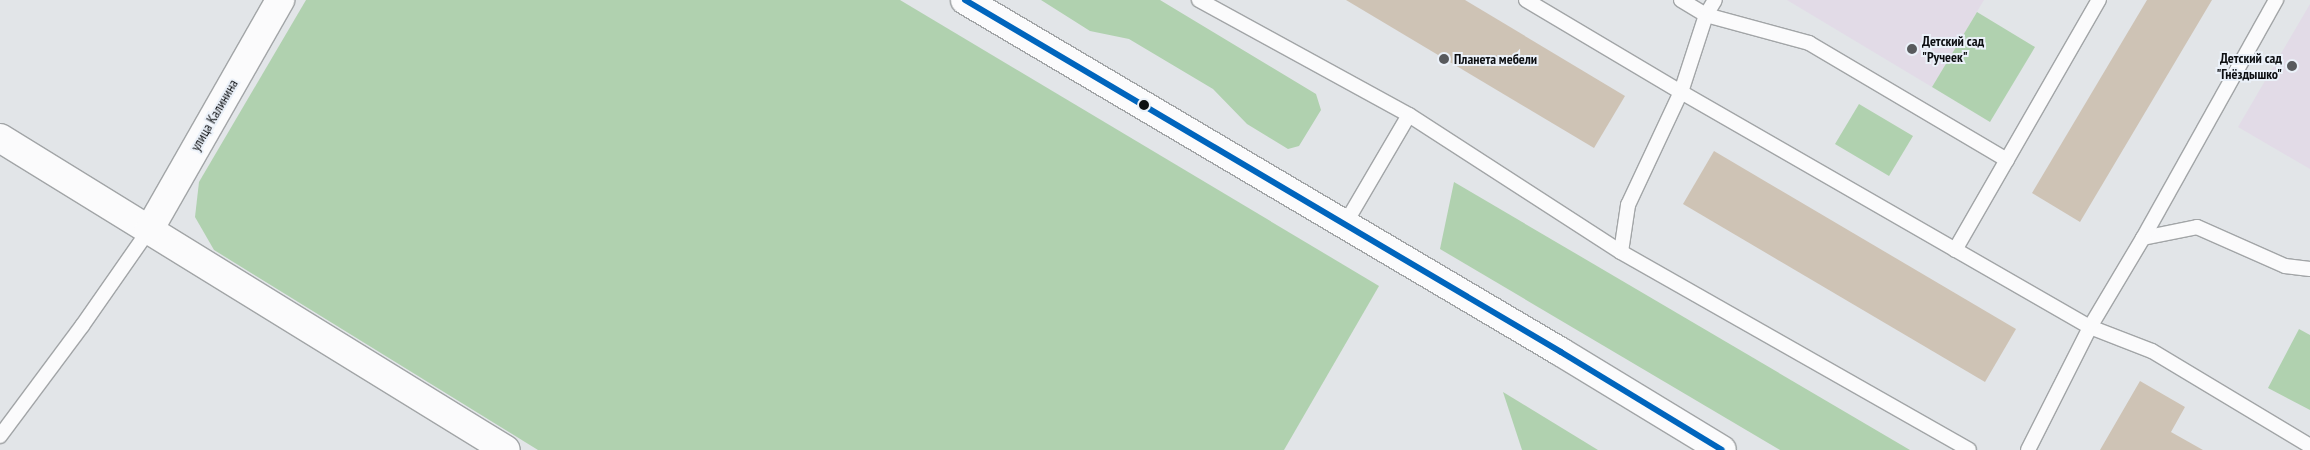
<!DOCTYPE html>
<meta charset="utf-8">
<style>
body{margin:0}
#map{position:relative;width:2310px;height:450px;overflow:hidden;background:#e2e5e8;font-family:"PT Sans Narrow",sans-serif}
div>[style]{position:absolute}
.education>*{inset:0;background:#e2dbe7}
.green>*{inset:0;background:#b0d1af}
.building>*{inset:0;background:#cec3b5}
.roads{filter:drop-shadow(1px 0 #a2a5a7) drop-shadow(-1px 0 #a2a5a7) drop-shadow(0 1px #a2a5a7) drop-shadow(0 -1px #a2a5a7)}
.lane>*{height:14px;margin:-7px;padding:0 7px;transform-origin:7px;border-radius:7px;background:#fbfbfc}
.secondary>*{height:28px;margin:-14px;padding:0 14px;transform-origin:14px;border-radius:14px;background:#fbfbfc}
.primary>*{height:28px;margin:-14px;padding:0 14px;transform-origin:14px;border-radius:14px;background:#fbfbfc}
.bus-1>*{height:6px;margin:-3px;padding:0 3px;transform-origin:3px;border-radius:3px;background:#0065bd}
.dots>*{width:14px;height:14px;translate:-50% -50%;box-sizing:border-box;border:2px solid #ebf1f9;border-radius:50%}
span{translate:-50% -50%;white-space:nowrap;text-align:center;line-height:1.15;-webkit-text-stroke:4px #ebf1f9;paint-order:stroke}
.poi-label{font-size:14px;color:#0d0f12;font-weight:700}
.left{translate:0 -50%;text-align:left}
.right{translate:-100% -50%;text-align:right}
.street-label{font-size:14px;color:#0d0f12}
</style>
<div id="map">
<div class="education">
<i style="clip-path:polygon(1787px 0,1984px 0,1932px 87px)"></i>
<i style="clip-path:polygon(2310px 4px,2310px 169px,2238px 127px)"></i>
</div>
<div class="green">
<i style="clip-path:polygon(306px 0,900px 0,1379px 286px,1284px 450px,538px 450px,214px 250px,195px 217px,199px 182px)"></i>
<i style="clip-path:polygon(1041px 0,1160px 0,1316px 94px,1321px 110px,1299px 146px,1288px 149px,1247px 124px,1213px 89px,1129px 39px,1090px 31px)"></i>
<i style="clip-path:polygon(1977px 12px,2035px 47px,1990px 122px,1932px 87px)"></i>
<i style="clip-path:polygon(1859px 104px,1913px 136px,1889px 176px,1835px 144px)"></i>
<i style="clip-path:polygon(1454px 182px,1910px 450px,1780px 450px,1440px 249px)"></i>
<i style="clip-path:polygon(2299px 329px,2310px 335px,2310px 410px,2268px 388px)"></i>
<i style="clip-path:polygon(1503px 392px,1598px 450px,1522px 450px)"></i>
</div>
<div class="building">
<i style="clip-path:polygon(1346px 0,1465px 0,1625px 96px,1594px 148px)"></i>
<i style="clip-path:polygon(2147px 0,2212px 0,2080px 222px,2032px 193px)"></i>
<i style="clip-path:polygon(1714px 151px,2016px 329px,1985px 382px,1683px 204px)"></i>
<i style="clip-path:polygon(2140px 381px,2185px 407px,2171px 432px,2203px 450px,2100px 450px)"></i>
</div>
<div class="roads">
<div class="lane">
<i style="left:1199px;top:0;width:239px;rotate:28.7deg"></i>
<i style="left:1409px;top:115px;width:252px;rotate:32.9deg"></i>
<i style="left:1621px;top:252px;width:400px;rotate:29.6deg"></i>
<i style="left:1526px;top:0;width:180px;rotate:30.7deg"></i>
<i style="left:1681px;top:92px;width:472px;rotate:29.9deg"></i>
<i style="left:2090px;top:327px;width:66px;rotate:21.2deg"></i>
<i style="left:2152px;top:351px;width:184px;rotate:31deg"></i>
<i style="left:1681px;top:0;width:29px;rotate:31deg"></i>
<i style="left:1706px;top:15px;width:107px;rotate:15.2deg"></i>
<i style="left:1809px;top:43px;width:230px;rotate:30.6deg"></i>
<i style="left:1345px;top:224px;width:126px;rotate:-59.6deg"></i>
<i style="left:2143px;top:238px;width:55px;rotate:-11.5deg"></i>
<i style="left:2197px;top:227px;width:96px;rotate:23.9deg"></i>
<i style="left:2285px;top:266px;width:25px;rotate:7deg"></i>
<i style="left:1955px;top:250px;width:289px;rotate:-60.1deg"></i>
<i style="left:1621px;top:252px;width:48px;rotate:-81.5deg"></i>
<i style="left:1628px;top:205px;width:125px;rotate:-64.9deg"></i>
<i style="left:1681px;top:92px;width:81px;rotate:-72deg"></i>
<i style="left:1706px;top:15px;width:17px;rotate:-59deg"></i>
<i style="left:0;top:436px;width:137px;rotate:-53.3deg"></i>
<i style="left:82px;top:326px;width:117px;rotate:-55.1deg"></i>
<i style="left:2028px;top:450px;width:138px;rotate:-63.2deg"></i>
<i style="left:2090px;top:327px;width:104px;rotate:-59.2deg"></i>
<i style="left:2143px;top:238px;width:273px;rotate:-60.8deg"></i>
</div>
<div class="secondary">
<i style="left:0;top:138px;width:594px;rotate:31.66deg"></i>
<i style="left:149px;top:230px;width:265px;rotate:-60.3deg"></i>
</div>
<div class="primary">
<i style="left:965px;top:0;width:692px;rotate:30.57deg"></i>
<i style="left:1561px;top:352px;width:188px;rotate:31.3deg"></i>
</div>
</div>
<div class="bus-1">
<i style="left:965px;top:0;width:692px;rotate:30.57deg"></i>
<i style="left:1561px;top:352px;width:188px;rotate:31.3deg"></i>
</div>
<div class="dots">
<i style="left:1912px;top:49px;background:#585a5d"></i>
<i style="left:1444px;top:59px;background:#585a5d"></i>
<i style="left:2292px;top:66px;background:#585a5d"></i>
<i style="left:1144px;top:105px;background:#0d0f12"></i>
</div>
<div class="poi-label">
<span class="left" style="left:1922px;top:49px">Детский сад<br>"Ручеек"</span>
<span class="right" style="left:2282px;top:66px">Детский сад<br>"Гнёздышко"</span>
<span class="left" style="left:1454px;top:59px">Планета мебели</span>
</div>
<div class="street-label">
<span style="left:214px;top:115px;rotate:-60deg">улица Калинина</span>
</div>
</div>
